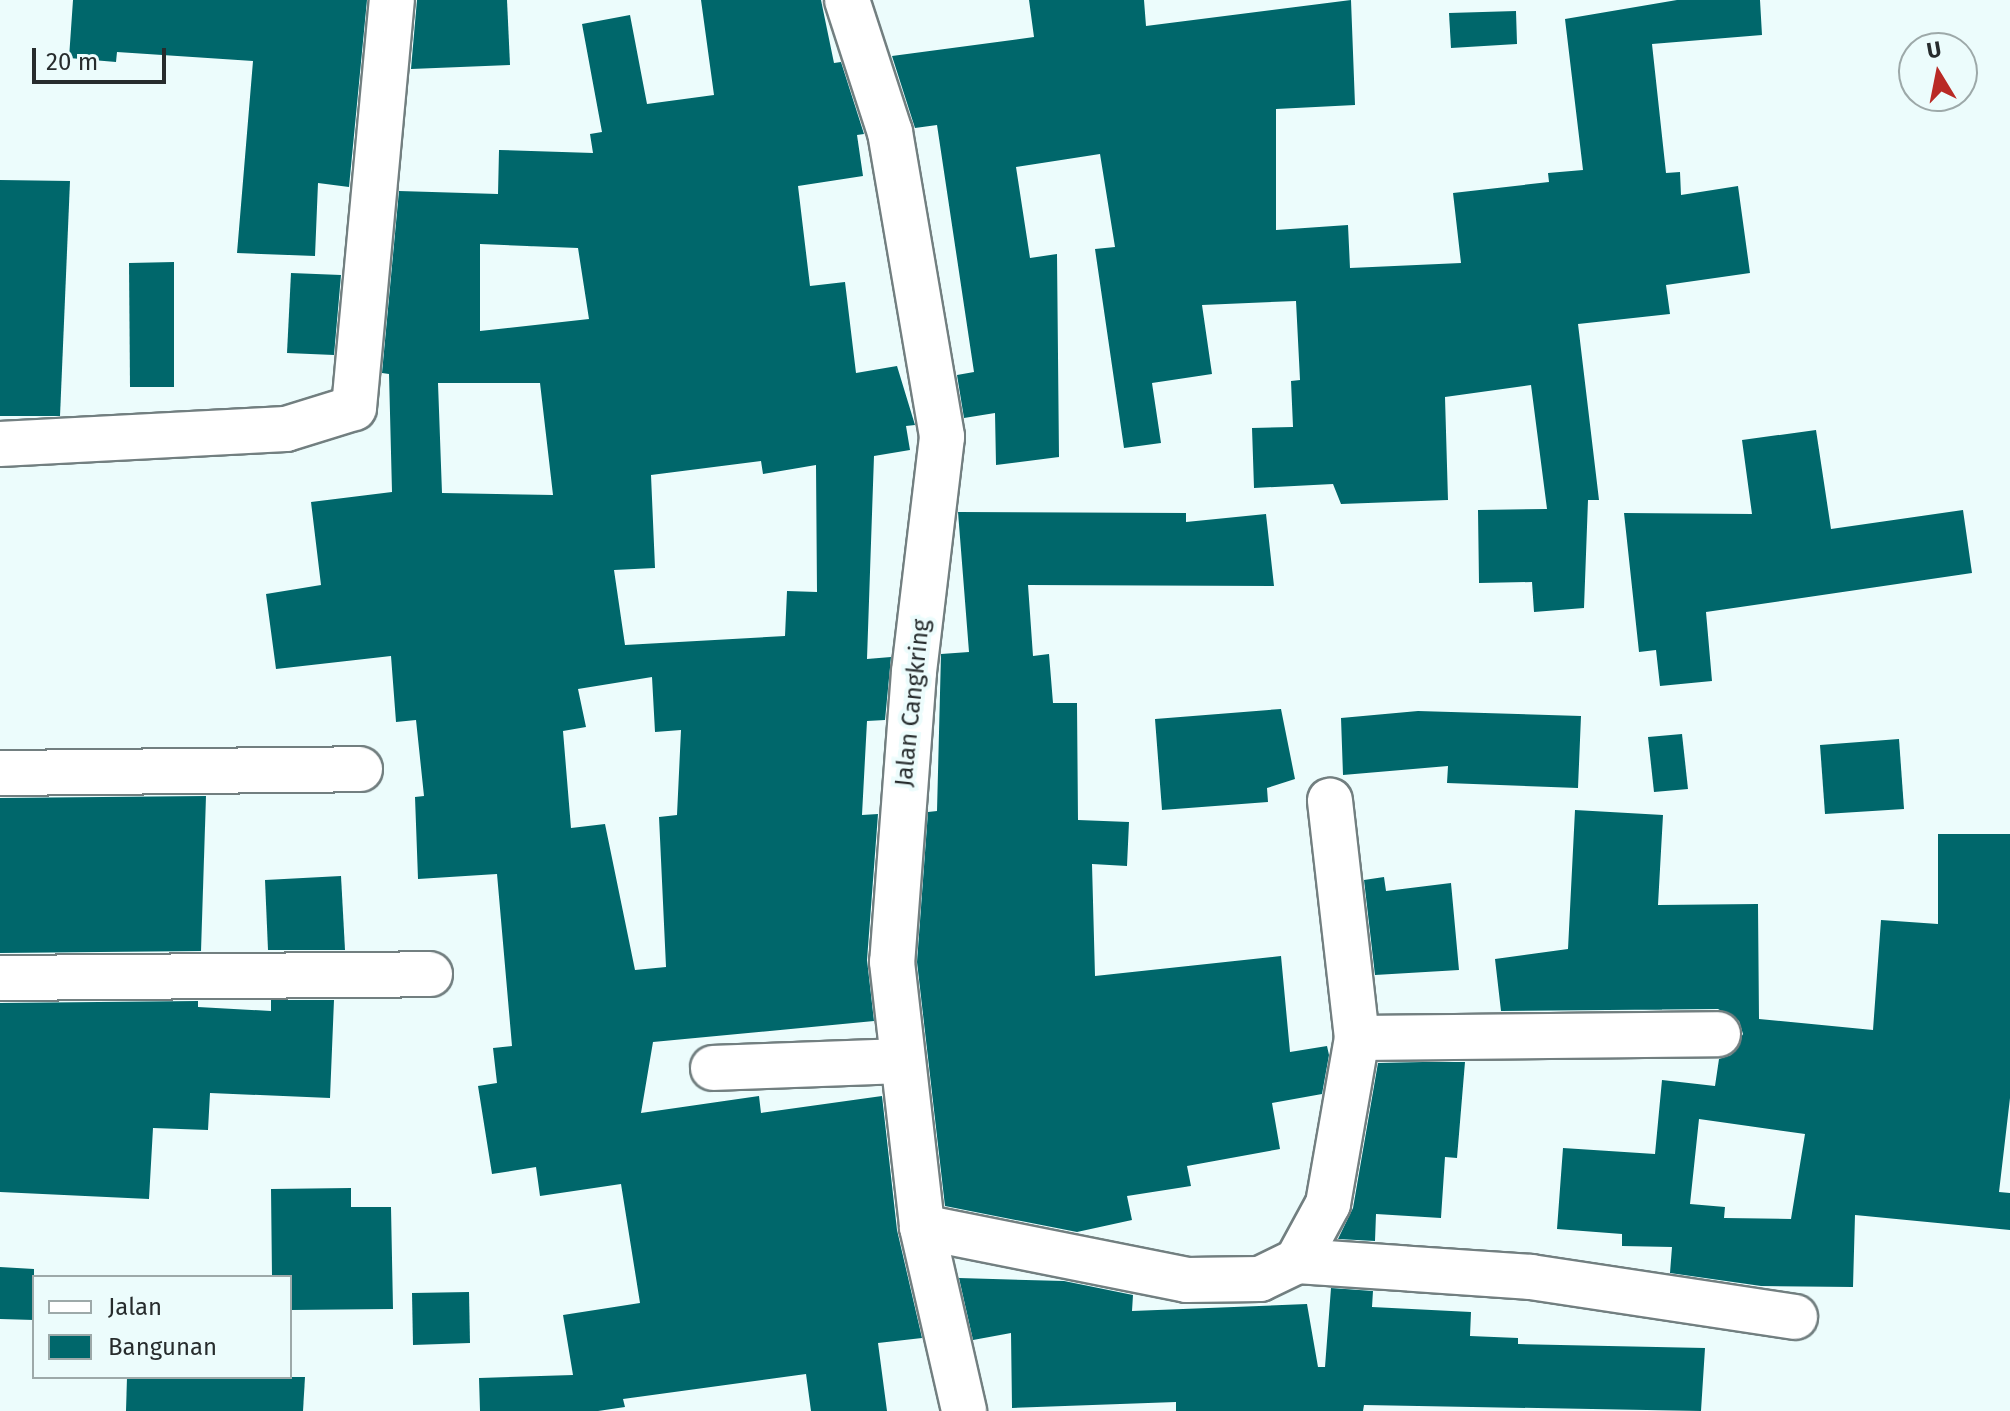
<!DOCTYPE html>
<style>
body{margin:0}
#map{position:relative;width:2010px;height:1411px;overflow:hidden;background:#ecfcfc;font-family:"Fira Sans",sans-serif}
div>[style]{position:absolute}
.building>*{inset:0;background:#00676b}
.roads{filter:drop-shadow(2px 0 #727f80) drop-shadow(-2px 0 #727f80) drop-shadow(0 2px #727f80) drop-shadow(0 -2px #727f80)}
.minor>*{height:44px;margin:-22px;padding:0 22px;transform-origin:22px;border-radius:22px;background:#fff}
span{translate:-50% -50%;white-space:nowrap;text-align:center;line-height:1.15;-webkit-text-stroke:8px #ecfcfc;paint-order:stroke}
.street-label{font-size:24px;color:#272c2d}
.legend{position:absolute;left:32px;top:1275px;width:260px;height:104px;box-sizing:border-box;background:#ecfcfc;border:2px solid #9da9a9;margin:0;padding:10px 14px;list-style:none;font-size:24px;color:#272c2d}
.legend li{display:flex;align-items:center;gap:16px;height:40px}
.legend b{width:40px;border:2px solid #9da9a9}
.north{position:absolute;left:1898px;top:32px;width:80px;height:80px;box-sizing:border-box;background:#ecfcfc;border:2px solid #9da9a9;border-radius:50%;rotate:350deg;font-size:22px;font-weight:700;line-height:32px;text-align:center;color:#272c2d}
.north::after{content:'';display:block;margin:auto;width:28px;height:36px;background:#b92a25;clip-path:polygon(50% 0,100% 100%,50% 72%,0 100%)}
.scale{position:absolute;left:32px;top:48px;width:134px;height:36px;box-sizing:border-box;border:4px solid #272c2d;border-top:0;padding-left:10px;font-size:24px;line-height:28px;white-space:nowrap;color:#272c2d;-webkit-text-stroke:6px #ecfcfc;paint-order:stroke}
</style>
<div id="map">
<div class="building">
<i style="clip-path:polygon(73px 0,367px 0,349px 187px,318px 183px,315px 256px,237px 253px,253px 61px,117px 52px,116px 62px,69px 58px)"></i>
<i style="clip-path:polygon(417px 0,507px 0,510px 65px,411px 69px)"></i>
<i style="clip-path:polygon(evenodd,701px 0,821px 0,834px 63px,841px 62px,864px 134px,857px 135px,863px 176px,798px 186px,810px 286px,845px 282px,856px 373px,897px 366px,915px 425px,906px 426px,910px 450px,874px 456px,867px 659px,891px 657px,885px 720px,867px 721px,862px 815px,878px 814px,867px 960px,874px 1021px,653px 1042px,641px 1113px,759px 1096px,761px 1113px,882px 1096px,897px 1230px,922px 1338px,878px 1343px,887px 1411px,811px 1411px,806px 1374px,623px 1399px,625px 1407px,598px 1411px,480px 1411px,479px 1378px,573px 1375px,563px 1315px,640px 1303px,621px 1184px,540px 1196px,536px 1167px,492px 1174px,478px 1086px,497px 1083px,493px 1048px,512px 1046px,497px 874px,418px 879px,415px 797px,424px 796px,416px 720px,396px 722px,391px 656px,276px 669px,266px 594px,321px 585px,311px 502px,392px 492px,389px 374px,382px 373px,399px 191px,498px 194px,499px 150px,593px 153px,590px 134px,602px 132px,582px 24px,630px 15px,647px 104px,714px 95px,701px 0,480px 244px,578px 248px,589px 319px,480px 331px,480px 244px,701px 0,438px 383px,540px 383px,553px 495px,442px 493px,438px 383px,701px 0,761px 461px,763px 474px,816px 465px,817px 592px,787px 591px,785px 636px,625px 645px,614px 570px,655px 568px,651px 475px,761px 461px,701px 0,652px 677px,655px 732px,681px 730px,677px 815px,659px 817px,666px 967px,635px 970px,605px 824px,571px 828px,563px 731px,586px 727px,578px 689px,652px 677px)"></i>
<i style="clip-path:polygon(1029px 0,1144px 0,1146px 26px,1351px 0,1355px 105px,1276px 109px,1276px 230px,1348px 225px,1350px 268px,1461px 263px,1453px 193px,1549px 182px,1548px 173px,1583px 170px,1565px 19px,1677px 0,1760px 0,1762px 35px,1652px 44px,1666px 173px,1680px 172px,1681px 195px,1738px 186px,1750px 273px,1666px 285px,1670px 314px,1578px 324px,1599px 500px,1588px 500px,1584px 608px,1534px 612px,1532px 582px,1479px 583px,1478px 510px,1547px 509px,1531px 385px,1445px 397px,1448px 500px,1341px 504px,1333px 484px,1254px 488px,1252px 428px,1293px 427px,1291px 381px,1300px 380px,1296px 301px,1202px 305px,1212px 374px,1152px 383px,1161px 443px,1124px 448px,1095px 249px,1115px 247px,1100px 154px,1016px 167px,1030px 258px,1057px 254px,1059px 457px,996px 465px,995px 413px,964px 418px,957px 375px,974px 372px,937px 125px,915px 128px,892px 56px,1034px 37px)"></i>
<i style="clip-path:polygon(1516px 11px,1517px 44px,1451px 48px,1449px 13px)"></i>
<i style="clip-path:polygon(0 180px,70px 181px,60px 416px,0 416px)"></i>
<i style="clip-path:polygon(174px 262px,174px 387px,130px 387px,129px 263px)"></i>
<i style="clip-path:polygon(291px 273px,341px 275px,334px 355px,287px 353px)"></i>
<i style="clip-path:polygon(1816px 430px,1831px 529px,1963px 510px,1972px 573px,1706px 612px,1712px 681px,1660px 686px,1656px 650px,1639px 652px,1624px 513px,1752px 514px,1742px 440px)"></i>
<i style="clip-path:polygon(958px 512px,1186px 513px,1186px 522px,1266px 514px,1274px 586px,1028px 585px,1033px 656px,1049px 654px,1053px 703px,1077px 703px,1078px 820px,1129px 822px,1127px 866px,1092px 864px,1095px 976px,1281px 956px,1290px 1052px,1327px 1046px,1329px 1055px,1322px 1094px,1272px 1103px,1280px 1149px,1187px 1166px,1191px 1186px,1127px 1196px,1132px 1220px,1077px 1232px,945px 1206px,917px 962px,928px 812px,937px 811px,941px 654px,969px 652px)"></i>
<i style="clip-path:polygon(1281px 709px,1295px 779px,1267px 788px,1268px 802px,1162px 810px,1155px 719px)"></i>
<i style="clip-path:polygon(1418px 711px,1581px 716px,1578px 788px,1447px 783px,1448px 766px,1343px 775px,1341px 718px)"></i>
<i style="clip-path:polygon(1682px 734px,1688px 789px,1654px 792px,1648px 737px)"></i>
<i style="clip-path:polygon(1899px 739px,1904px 809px,1825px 814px,1820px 745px)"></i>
<i style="clip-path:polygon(206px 796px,201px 951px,0 953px,0 798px)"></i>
<i style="clip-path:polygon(evenodd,1575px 810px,1663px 815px,1658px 905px,1758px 904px,1759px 1019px,1873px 1030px,1881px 920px,1938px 924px,1938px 834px,2010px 834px,2010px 1098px,1999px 1192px,2010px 1193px,2010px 1230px,1855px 1215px,1853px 1287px,1761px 1286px,1670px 1273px,1672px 1247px,1622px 1246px,1622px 1234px,1557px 1229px,1563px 1148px,1655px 1154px,1662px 1080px,1715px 1086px,1719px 1059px,1731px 1055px,1743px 1034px,1739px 1021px,1718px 1009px,1501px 1011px,1495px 959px,1568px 949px,1575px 810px,1699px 1119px,1805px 1134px,1791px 1219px,1724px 1218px,1725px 1207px,1690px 1204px,1699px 1119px)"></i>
<i style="clip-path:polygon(341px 876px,345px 950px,268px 950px,265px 880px)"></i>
<i style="clip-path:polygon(1384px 877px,1386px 891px,1451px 883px,1459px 970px,1375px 975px,1364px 880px)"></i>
<i style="clip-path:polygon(271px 1000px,334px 1000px,330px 1098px,210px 1093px,208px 1130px,153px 1128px,149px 1199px,0 1192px,0 1003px,198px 1001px,198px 1007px,271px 1011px)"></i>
<i style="clip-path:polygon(1423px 1062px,1465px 1062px,1457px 1158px,1445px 1157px,1441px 1218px,1376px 1214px,1375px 1241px,1338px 1239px,1353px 1208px,1378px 1063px)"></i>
<i style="clip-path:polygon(351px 1188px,351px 1207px,391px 1207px,393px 1309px,290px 1310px,290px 1277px,272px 1277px,271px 1189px)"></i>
<i style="clip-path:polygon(0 1267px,34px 1269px,34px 1320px,0 1319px)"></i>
<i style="clip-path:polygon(959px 1278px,1064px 1281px,1133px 1295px,1132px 1311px,1307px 1304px,1318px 1367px,1325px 1367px,1331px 1288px,1373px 1291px,1372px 1307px,1471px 1312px,1470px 1336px,1518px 1338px,1518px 1344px,1705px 1348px,1701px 1411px,1364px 1405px,1363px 1411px,1176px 1411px,1176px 1402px,1012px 1408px,1011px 1333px,973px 1340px)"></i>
<i style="clip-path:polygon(469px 1292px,470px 1343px,413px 1345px,412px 1293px)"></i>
<i style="clip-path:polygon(127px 1377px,305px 1377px,303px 1411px,126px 1411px)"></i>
</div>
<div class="roads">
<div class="minor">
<i style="left:847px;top:0;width:139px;rotate:72deg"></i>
<i style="left:890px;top:132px;width:309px;rotate:80.3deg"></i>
<i style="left:942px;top:437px;width:237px;rotate:96.8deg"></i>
<i style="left:914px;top:672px;width:291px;rotate:94.3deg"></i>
<i style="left:892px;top:962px;width:267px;rotate:83.5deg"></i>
<i style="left:922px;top:1227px;width:189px;rotate:77.1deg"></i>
<i style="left:0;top:444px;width:286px;rotate:-3deg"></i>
<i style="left:286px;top:429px;width:71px;rotate:-17.2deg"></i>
<i style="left:354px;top:408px;width:410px;rotate:-84.7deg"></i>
<i style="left:0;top:773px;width:360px;rotate:-0.6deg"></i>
<i style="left:0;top:978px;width:430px;rotate:-0.5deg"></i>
<i style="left:1357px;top:1038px;width:361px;rotate:-0.6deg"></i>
<i style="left:713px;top:1068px;width:188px;rotate:-2.1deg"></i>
<i style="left:922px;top:1227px;width:270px;rotate:11.3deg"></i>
<i style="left:1187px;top:1280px;width:73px;rotate:-0.8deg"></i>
<i style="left:1260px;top:1279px;width:41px;rotate:-25.9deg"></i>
<i style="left:1297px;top:1261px;width:65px;rotate:-61.5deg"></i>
<i style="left:1328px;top:1204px;width:169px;rotate:-80.1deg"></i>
<i style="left:1357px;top:1038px;width:239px;rotate:-96.5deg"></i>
<i style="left:1297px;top:1261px;width:235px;rotate:3.9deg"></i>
<i style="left:1531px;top:1277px;width:267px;rotate:8.6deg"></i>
</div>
</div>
<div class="street-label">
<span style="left:913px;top:703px;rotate:-84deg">Jalan Cangkring</span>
</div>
<ul class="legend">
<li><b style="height:10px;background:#fff"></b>Jalan</li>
<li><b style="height:22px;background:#00676b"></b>Bangunan</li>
</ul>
<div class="north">U</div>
<div class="scale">20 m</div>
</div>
